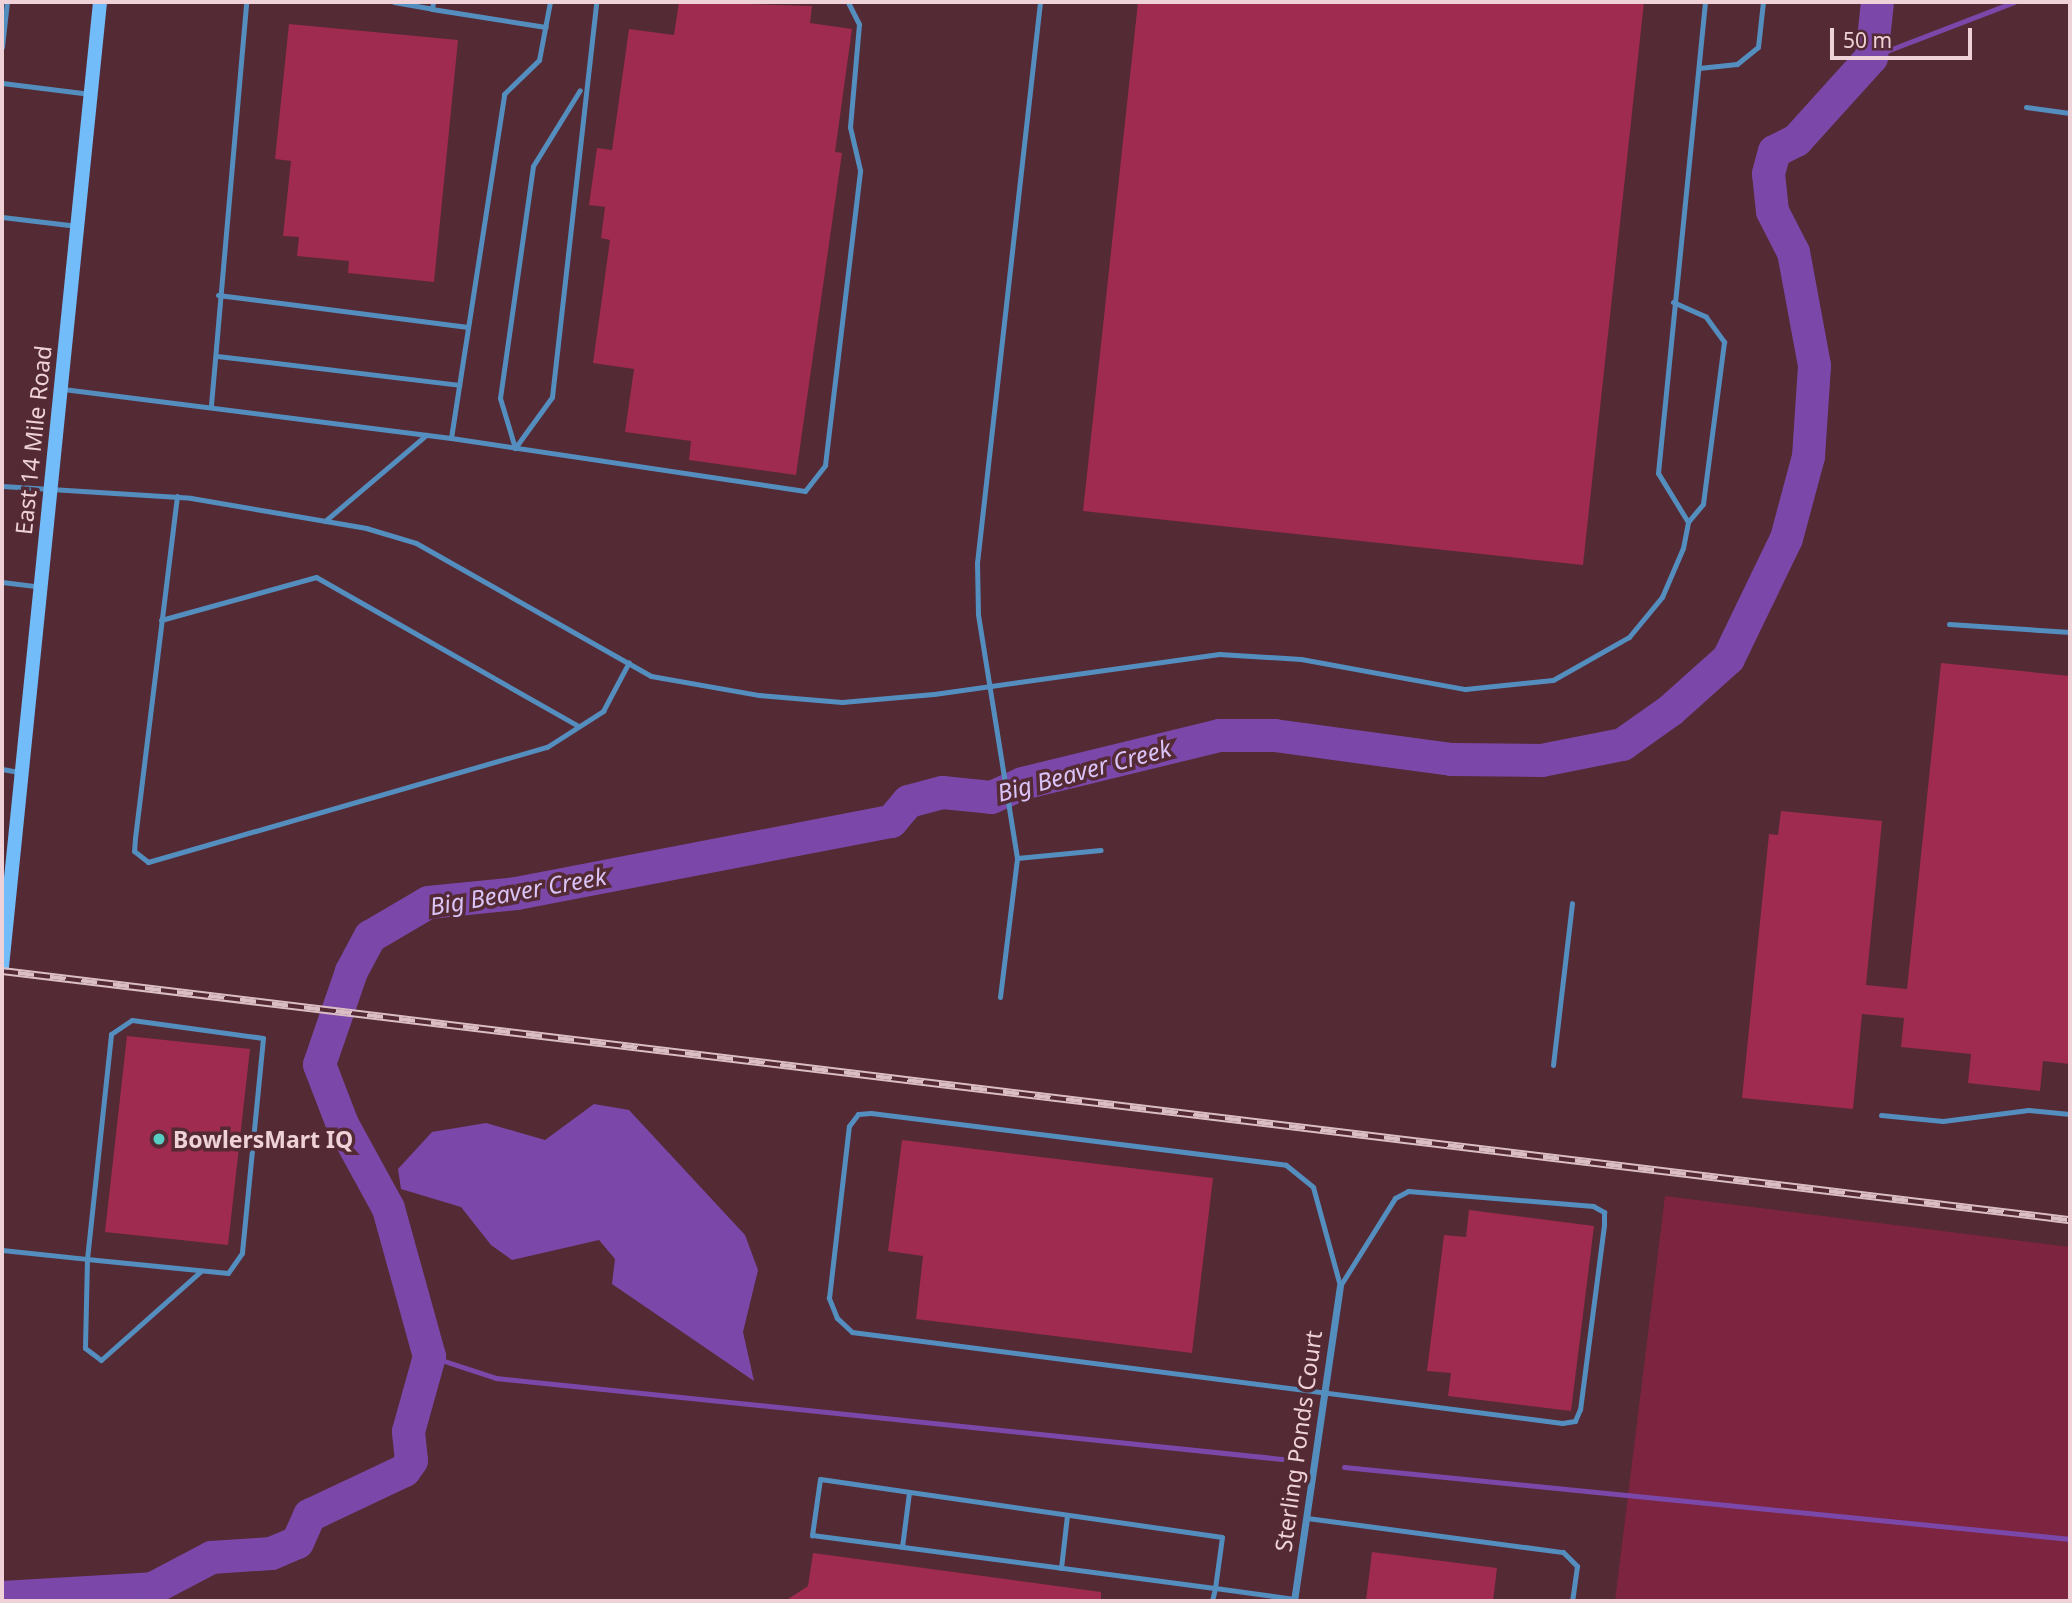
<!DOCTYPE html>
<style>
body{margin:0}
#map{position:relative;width:2072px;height:1603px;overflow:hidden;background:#542a34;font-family:"Noto Sans",sans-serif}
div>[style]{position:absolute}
.green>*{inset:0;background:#7d2440}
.water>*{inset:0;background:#7b48aa}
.stream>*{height:5px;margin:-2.5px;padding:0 2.5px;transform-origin:2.5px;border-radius:2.5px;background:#7b48aa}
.river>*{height:33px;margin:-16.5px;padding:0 16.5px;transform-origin:16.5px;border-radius:16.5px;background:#7b48aa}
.building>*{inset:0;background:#9f2b50}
.lane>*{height:5px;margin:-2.5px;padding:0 2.5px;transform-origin:2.5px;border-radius:2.5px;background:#548ebf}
.street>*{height:7px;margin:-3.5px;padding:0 3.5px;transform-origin:3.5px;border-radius:3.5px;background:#548ebf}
.secondary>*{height:14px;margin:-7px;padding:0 7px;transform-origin:7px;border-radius:7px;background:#73bcfa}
.rail>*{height:8px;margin-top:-4px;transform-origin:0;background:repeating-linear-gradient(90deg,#542a34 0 16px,#dbbec3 0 32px);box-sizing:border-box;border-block:2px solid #dbbec3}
.dots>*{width:19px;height:19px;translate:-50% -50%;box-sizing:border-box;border:4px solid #542a34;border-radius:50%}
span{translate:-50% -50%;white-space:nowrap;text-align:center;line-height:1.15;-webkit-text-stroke:7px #542a34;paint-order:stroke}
.street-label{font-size:23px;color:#eed2d7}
.poi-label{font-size:23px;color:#eed2d7;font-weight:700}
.left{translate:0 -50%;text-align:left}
.water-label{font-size:24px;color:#dac3f6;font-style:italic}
.frame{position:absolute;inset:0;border:4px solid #eed2d7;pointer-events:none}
.scale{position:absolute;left:1830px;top:28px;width:142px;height:32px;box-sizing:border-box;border:4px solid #eed2d7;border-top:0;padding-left:9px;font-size:21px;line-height:24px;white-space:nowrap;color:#eed2d7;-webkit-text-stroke:5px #542a34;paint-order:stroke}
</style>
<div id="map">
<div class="green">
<i style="clip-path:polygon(1665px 1196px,2070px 1247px,2070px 1601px,1615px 1601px)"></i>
</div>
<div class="water">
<i style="clip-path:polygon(594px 1104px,629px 1110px,745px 1235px,758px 1270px,743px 1332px,754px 1381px,612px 1284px,615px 1259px,599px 1240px,512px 1260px,491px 1245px,461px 1207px,401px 1189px,398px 1169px,432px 1132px,486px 1123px,545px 1140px)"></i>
</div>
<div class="stream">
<i style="left:1871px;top:57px;width:153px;rotate:-21deg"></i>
<i style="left:429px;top:1356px;width:71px;rotate:18.2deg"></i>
<i style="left:496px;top:1378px;width:790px;rotate:5.88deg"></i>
<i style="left:1344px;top:1467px;width:730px;rotate:5.66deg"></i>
</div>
<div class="river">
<i style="left:2px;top:1597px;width:150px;rotate:-3.4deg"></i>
<i style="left:152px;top:1588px;width:67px;rotate:-27.7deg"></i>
<i style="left:211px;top:1557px;width:60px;rotate:-3.8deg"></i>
<i style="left:271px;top:1553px;width:28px;rotate:-23deg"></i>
<i style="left:297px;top:1542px;width:30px;rotate:-66deg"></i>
<i style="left:309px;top:1515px;width:105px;rotate:-25.3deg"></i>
<i style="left:404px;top:1470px;width:12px;rotate:-55deg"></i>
<i style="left:411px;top:1460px;width:29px;rotate:-96deg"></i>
<i style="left:408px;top:1431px;width:78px;rotate:-74.4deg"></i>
<i style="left:429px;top:1356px;width:154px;rotate:-105.5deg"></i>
<i style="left:388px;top:1208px;width:96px;rotate:-118.7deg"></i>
<i style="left:342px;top:1124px;width:64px;rotate:-111deg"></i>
<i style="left:319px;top:1064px;width:98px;rotate:-71deg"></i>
<i style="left:351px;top:971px;width:40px;rotate:-62deg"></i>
<i style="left:370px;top:936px;width:67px;rotate:-30.4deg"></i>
<i style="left:428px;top:902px;width:88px;rotate:-5.8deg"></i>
<i style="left:516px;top:893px;width:382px;rotate:-10.9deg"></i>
<i style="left:891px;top:821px;width:26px;rotate:-50deg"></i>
<i style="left:908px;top:801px;width:35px;rotate:-15deg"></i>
<i style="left:942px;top:792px;width:49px;rotate:5.8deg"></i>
<i style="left:991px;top:797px;width:34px;rotate:-24deg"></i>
<i style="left:1022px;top:783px;width:203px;rotate:-13.7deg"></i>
<i style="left:1219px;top:735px;width:55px"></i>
<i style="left:1274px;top:735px;width:179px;rotate:7.7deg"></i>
<i style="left:1451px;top:759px;width:90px;rotate:0.6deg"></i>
<i style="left:1541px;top:760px;width:83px;rotate:-11.2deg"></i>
<i style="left:1622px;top:744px;width:59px;rotate:-35.3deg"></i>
<i style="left:1670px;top:710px;width:78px;rotate:-41.9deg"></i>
<i style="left:1728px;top:658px;width:133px;rotate:-64.2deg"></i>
<i style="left:1786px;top:538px;width:85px;rotate:-75deg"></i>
<i style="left:1808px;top:456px;width:91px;rotate:-86.2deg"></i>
<i style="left:1814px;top:365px;width:115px;rotate:-100.5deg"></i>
<i style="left:1793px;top:252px;width:46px;rotate:-117.1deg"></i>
<i style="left:1772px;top:211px;width:38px;rotate:-96deg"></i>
<i style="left:1768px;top:173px;width:23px;rotate:-75deg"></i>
<i style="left:1774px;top:151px;width:25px;rotate:-27deg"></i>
<i style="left:1796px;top:140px;width:112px;rotate:-47.9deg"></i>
<i style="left:1871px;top:57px;width:55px;rotate:-83.8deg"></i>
</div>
<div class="building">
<i style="clip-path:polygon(679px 2px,812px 6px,810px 23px,852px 29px,835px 152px,842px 153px,796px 475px,689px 460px,691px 441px,625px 432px,634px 369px,593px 363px,610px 240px,601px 238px,605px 207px,589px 205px,597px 148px,612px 150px,629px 29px,674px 35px)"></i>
<i style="clip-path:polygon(1138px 2px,1644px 2px,1583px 565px,1083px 511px)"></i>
<i style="clip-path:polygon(289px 24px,458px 40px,434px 282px,348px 273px,349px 261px,297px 256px,299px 237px,283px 236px,291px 161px,275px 159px)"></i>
<i style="clip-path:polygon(1941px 663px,2070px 676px,2070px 1064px,2043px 1061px,2040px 1091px,1968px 1083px,1971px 1054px,1901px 1047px,1904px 1018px,1862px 1014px,1853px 1109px,1742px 1098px,1769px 834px,1778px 835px,1781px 811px,1882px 821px,1866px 985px,1907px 989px)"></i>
<i style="clip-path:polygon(127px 1036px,250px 1049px,228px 1245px,105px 1232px)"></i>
<i style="clip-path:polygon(902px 1140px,1213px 1178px,1192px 1353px,916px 1319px,923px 1256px,888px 1251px)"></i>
<i style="clip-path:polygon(1469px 1210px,1594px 1226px,1571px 1411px,1448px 1396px,1451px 1373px,1427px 1371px,1444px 1235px,1466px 1237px)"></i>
<i style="clip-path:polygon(1372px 1552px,1497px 1568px,1493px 1601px,1366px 1601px)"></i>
<i style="clip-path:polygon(813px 1553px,1101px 1592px,1101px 1601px,785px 1601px,808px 1586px)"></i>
</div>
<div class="lane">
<i style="left:394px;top:2px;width:39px;rotate:10deg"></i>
<i style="left:432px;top:9px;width:7px;rotate:-82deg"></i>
<i style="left:432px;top:9px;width:115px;rotate:9deg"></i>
<i style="left:2px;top:47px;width:45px;rotate:-83.7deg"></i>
<i style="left:1699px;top:68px;width:38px;rotate:-6deg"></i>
<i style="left:1737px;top:64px;width:27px;rotate:-39deg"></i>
<i style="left:1758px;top:47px;width:45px;rotate:-83.7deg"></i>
<i style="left:2px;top:83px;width:89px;rotate:7.1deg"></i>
<i style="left:2026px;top:107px;width:44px;rotate:7.8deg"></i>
<i style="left:2px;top:217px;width:76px;rotate:6.8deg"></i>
<i style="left:218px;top:295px;width:252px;rotate:7.3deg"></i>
<i style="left:1673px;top:302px;width:36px;rotate:24deg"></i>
<i style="left:1706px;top:317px;width:31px;rotate:54deg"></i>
<i style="left:1724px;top:342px;width:163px;rotate:97.4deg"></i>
<i style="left:1703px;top:504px;width:23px;rotate:130deg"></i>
<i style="left:217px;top:356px;width:244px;rotate:6.8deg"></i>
<i style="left:63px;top:389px;width:391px;rotate:7.2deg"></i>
<i style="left:451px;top:438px;width:348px;rotate:-81.2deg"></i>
<i style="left:504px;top:94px;width:49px;rotate:-44.2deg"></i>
<i style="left:539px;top:60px;width:59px;rotate:-79.3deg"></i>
<i style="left:211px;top:405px;width:405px;rotate:-85deg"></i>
<i style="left:451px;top:438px;width:358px;rotate:8.5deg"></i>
<i style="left:805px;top:491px;width:33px;rotate:-52deg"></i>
<i style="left:825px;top:465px;width:297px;rotate:-83.2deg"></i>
<i style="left:860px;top:170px;width:44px;rotate:-103.1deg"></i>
<i style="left:850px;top:127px;width:103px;rotate:-85deg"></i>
<i style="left:859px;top:24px;width:25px;rotate:-117deg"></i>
<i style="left:515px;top:448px;width:63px;rotate:-54deg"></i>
<i style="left:552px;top:397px;width:397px;rotate:-83.6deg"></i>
<i style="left:515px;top:448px;width:52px;rotate:-106.7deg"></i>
<i style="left:500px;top:398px;width:234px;rotate:-81.9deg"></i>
<i style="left:533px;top:166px;width:89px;rotate:-58.3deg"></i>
<i style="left:2px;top:486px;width:189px;rotate:3.6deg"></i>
<i style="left:191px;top:498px;width:178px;rotate:9.7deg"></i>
<i style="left:366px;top:528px;width:52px;rotate:16.7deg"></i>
<i style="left:416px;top:543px;width:270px;rotate:29.5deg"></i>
<i style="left:651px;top:676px;width:110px;rotate:10deg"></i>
<i style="left:759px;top:695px;width:83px;rotate:4.8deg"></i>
<i style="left:842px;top:702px;width:92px;rotate:-5deg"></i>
<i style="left:934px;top:694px;width:288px;rotate:-8deg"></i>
<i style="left:1219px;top:654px;width:82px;rotate:3.5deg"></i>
<i style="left:1301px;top:659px;width:167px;rotate:10.4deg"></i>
<i style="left:1465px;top:689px;width:88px;rotate:-5.8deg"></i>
<i style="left:1553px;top:680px;width:87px;rotate:-29.5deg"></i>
<i style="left:1629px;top:637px;width:52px;rotate:-50.5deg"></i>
<i style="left:1662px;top:597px;width:53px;rotate:-66.8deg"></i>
<i style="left:1683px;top:548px;width:26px;rotate:-79deg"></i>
<i style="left:1688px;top:522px;width:57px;rotate:-121.5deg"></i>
<i style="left:1658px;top:473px;width:473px;rotate:-84.3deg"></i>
<i style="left:177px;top:496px;width:345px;rotate:97deg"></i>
<i style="left:135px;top:838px;width:13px;rotate:94deg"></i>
<i style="left:134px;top:851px;width:18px;rotate:38deg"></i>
<i style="left:148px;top:862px;width:415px;rotate:-16.1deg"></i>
<i style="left:547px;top:747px;width:67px;rotate:-32.7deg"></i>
<i style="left:603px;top:711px;width:55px;rotate:-62deg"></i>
<i style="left:325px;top:521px;width:133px;rotate:-40.4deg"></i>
<i style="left:2px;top:582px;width:38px;rotate:7deg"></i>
<i style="left:161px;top:620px;width:161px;rotate:-15.5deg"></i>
<i style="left:316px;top:577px;width:301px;rotate:29.6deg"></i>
<i style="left:1949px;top:624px;width:121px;rotate:3.8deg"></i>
<i style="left:2px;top:769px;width:17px;rotate:10deg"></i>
<i style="left:1017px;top:858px;width:84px;rotate:-5.4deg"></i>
<i style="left:1000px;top:997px;width:140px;rotate:-83deg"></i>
<i style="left:1017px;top:858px;width:247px;rotate:-99.1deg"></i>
<i style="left:978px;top:614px;width:51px;rotate:-91.1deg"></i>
<i style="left:977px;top:563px;width:565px;rotate:-83.59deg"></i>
<i style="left:132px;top:1020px;width:132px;rotate:7.8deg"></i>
<i style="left:263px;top:1038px;width:216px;rotate:95.6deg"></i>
<i style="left:242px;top:1253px;width:24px;rotate:125deg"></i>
<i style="left:228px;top:1273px;width:142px;rotate:-174.3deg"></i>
<i style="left:87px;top:1259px;width:226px;rotate:-83.9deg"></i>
<i style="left:111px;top:1034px;width:25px;rotate:-34deg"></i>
<i style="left:1553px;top:1065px;width:163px;rotate:-83.3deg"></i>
<i style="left:871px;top:1113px;width:418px;rotate:7.1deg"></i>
<i style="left:1286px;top:1165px;width:35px;rotate:39deg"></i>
<i style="left:1313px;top:1187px;width:103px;rotate:74.7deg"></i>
<i style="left:1340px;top:1286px;width:104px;rotate:-58deg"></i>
<i style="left:1395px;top:1198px;width:15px;rotate:-28deg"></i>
<i style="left:1408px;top:1191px;width:186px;rotate:4.6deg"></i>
<i style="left:1593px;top:1206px;width:13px;rotate:29deg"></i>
<i style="left:1604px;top:1212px;width:13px;rotate:90deg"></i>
<i style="left:1604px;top:1225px;width:186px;rotate:97.4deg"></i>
<i style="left:1580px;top:1409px;width:13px;rotate:113deg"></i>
<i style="left:1575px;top:1421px;width:13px;rotate:171deg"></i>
<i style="left:1562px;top:1423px;width:716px;rotate:-172.7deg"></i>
<i style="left:852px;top:1332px;width:21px;rotate:-137deg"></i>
<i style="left:837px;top:1318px;width:22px;rotate:-112deg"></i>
<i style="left:829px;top:1298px;width:173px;rotate:-83.4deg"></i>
<i style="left:849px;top:1126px;width:15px;rotate:-53deg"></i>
<i style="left:858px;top:1114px;width:13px;rotate:-4deg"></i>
<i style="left:1881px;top:1115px;width:62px;rotate:5.5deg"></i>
<i style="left:1943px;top:1121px;width:86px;rotate:-7.4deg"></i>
<i style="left:2028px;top:1110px;width:42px;rotate:5.4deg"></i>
<i style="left:2px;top:1250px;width:85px;rotate:6deg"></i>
<i style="left:87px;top:1259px;width:89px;rotate:91.3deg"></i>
<i style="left:85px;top:1348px;width:20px;rotate:37deg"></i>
<i style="left:101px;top:1360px;width:134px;rotate:-41.7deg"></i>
<i style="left:1307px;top:1518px;width:258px;rotate:7.6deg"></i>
<i style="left:1563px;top:1552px;width:20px;rotate:45deg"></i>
<i style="left:1577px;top:1566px;width:35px;rotate:98deg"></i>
<i style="left:902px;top:1547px;width:55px;rotate:-82.7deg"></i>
<i style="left:1061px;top:1568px;width:53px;rotate:-83.5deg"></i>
<i style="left:1212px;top:1601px;width:13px;rotate:-77deg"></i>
<i style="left:1215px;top:1588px;width:51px;rotate:-82.2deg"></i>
<i style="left:1222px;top:1537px;width:406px;rotate:-171.8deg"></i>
<i style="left:820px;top:1479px;width:57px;rotate:98.1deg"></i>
<i style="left:812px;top:1535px;width:406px;rotate:7.5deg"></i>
<i style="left:1215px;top:1588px;width:80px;rotate:7.9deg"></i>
</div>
<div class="street">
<i style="left:1294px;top:1601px;width:318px;rotate:-81.7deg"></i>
</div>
<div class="secondary">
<i style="left:2px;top:967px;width:970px;rotate:-84.2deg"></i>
</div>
<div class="rail">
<i style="left:2px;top:971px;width:2083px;rotate:6.87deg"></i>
</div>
<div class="dots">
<i style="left:159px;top:1139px;background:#57cec1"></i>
</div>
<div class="street-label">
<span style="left:33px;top:440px;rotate:-84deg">East 14 Mile Road</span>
<span style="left:1298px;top:1441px;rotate:-82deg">Sterling Ponds Court</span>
</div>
<div class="poi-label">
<span class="left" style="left:173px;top:1139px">BowlersMart IQ</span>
</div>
<div class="water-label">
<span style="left:1084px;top:770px;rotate:-15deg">Big Beaver Creek</span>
<span style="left:518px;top:891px;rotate:-10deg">Big Beaver Creek</span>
</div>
<div class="frame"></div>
<div class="scale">50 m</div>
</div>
